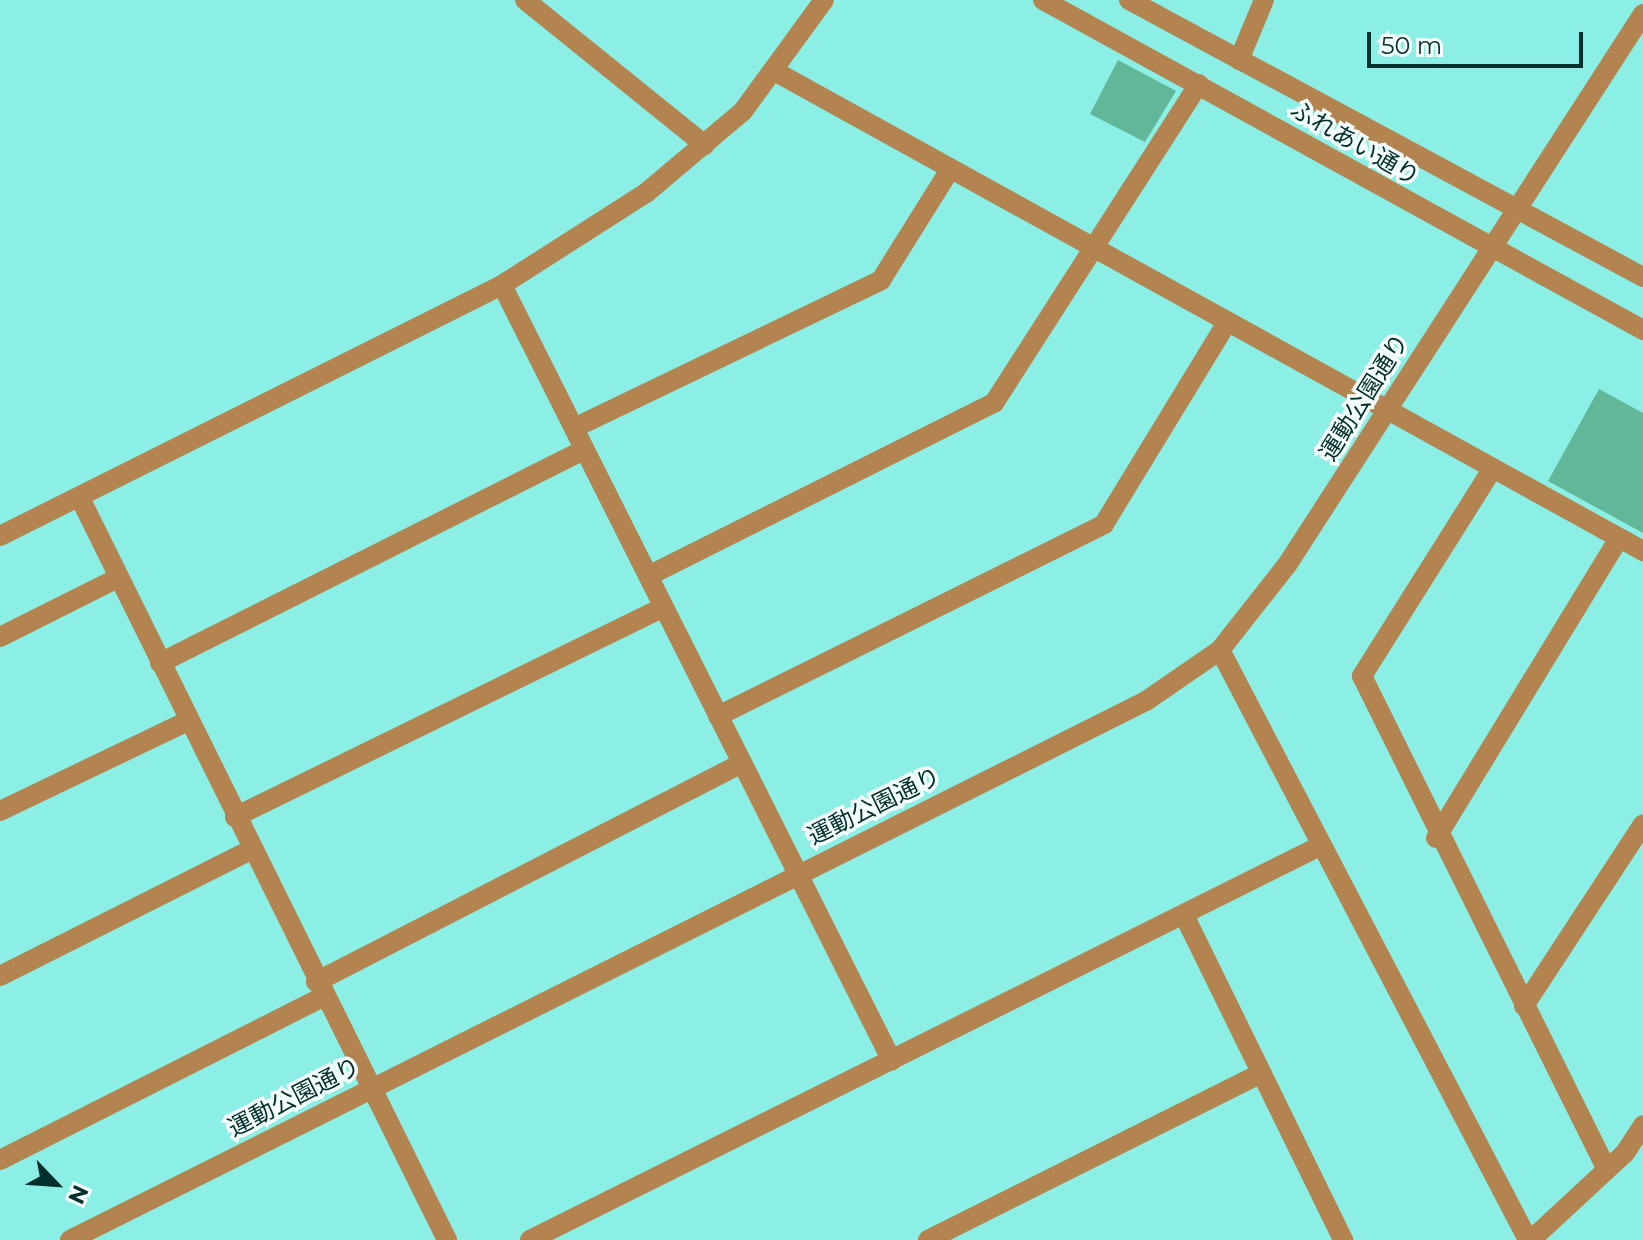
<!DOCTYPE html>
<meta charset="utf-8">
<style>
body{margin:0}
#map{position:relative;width:1643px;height:1240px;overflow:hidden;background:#8befe6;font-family:Montserrat,"Noto Sans JP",sans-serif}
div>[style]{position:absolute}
.building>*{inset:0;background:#62b798}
.minor>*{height:20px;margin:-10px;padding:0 10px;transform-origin:10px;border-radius:10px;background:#b38450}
span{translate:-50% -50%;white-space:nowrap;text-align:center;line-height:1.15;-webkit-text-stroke:7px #f5fefc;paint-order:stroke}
.street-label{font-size:24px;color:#002f2c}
.north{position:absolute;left:16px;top:1144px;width:80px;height:80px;-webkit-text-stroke:6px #f5fefc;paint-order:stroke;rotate:115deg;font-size:22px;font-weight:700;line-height:32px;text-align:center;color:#002f2c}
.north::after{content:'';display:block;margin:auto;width:28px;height:36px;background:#002f2c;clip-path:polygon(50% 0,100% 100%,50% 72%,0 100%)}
.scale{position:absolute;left:1367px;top:32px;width:216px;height:36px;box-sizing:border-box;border:4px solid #002f2c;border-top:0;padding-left:10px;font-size:24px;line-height:28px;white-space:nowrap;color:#002f2c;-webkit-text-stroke:6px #f5fefc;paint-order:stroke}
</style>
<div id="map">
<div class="building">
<i style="clip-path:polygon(1118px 60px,1176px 91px,1145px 142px,1090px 114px)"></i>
<i style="clip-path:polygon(1599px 389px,1643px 413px,1643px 533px,1548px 481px)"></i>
</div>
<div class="minor">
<i style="left:525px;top:0;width:231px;rotate:38.9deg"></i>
<i style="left:1043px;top:0;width:685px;rotate:28.81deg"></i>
<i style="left:1129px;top:0;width:584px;rotate:28.32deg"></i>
<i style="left:1239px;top:60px;width:65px;rotate:-67.4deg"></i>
<i style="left:776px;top:72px;width:991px;rotate:28.92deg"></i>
<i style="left:502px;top:285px;width:868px;rotate:63.32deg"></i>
<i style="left:574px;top:428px;width:341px;rotate:-25.7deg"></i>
<i style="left:881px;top:280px;width:128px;rotate:-58deg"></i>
<i style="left:1493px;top:468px;width:246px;rotate:122.2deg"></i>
<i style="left:1362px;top:676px;width:551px;rotate:63.62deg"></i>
<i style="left:81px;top:500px;width:826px;rotate:63.68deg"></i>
<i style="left:0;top:536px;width:561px;rotate:-26.57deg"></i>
<i style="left:502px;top:285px;width:171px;rotate:-32.6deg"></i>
<i style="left:646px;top:193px;width:127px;rotate:-40.2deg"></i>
<i style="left:743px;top:111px;width:137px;rotate:-53.9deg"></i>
<i style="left:650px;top:575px;width:385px;rotate:-26.6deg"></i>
<i style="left:994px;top:403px;width:379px;rotate:-57.3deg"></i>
<i style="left:0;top:637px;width:132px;rotate:-26.6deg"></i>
<i style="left:1220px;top:650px;width:666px;rotate:62.43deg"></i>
<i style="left:160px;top:663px;width:474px;rotate:-26.7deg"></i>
<i style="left:718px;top:716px;width:431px;rotate:-26.4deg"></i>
<i style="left:1104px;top:524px;width:234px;rotate:-58.6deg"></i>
<i style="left:0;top:811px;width:208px;rotate:-25.6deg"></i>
<i style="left:235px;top:817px;width:477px;rotate:-26.1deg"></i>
<i style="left:1436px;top:838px;width:351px;rotate:-58.6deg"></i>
<i style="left:1185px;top:917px;width:360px;rotate:63.9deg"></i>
<i style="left:0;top:976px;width:281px;rotate:-26.7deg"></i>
<i style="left:316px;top:982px;width:475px;rotate:-27.2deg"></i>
<i style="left:1524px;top:1006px;width:217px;rotate:-56.8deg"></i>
<i style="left:0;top:1160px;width:361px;rotate:-26.8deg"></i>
<i style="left:70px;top:1240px;width:1203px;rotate:-26.61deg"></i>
<i style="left:1146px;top:701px;width:90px;rotate:-34.6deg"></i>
<i style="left:1220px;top:650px;width:108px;rotate:-51.8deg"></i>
<i style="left:1287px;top:565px;width:656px;rotate:-57.13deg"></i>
<i style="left:530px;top:1240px;width:883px;rotate:-26.51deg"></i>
<i style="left:928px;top:1240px;width:373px;rotate:-26.6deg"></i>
<i style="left:1531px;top:1240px;width:128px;rotate:-42.8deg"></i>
<i style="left:1625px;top:1153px;width:33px;rotate:-57deg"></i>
</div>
<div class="street-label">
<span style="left:1355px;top:143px;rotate:30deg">ふれあい通り</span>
<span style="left:1364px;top:397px;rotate:-58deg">運動公園通り</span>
<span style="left:874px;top:806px;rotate:-26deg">運動公園通り</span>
<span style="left:294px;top:1097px;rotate:-27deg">運動公園通り</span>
</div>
<div class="north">N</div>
<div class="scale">50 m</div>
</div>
